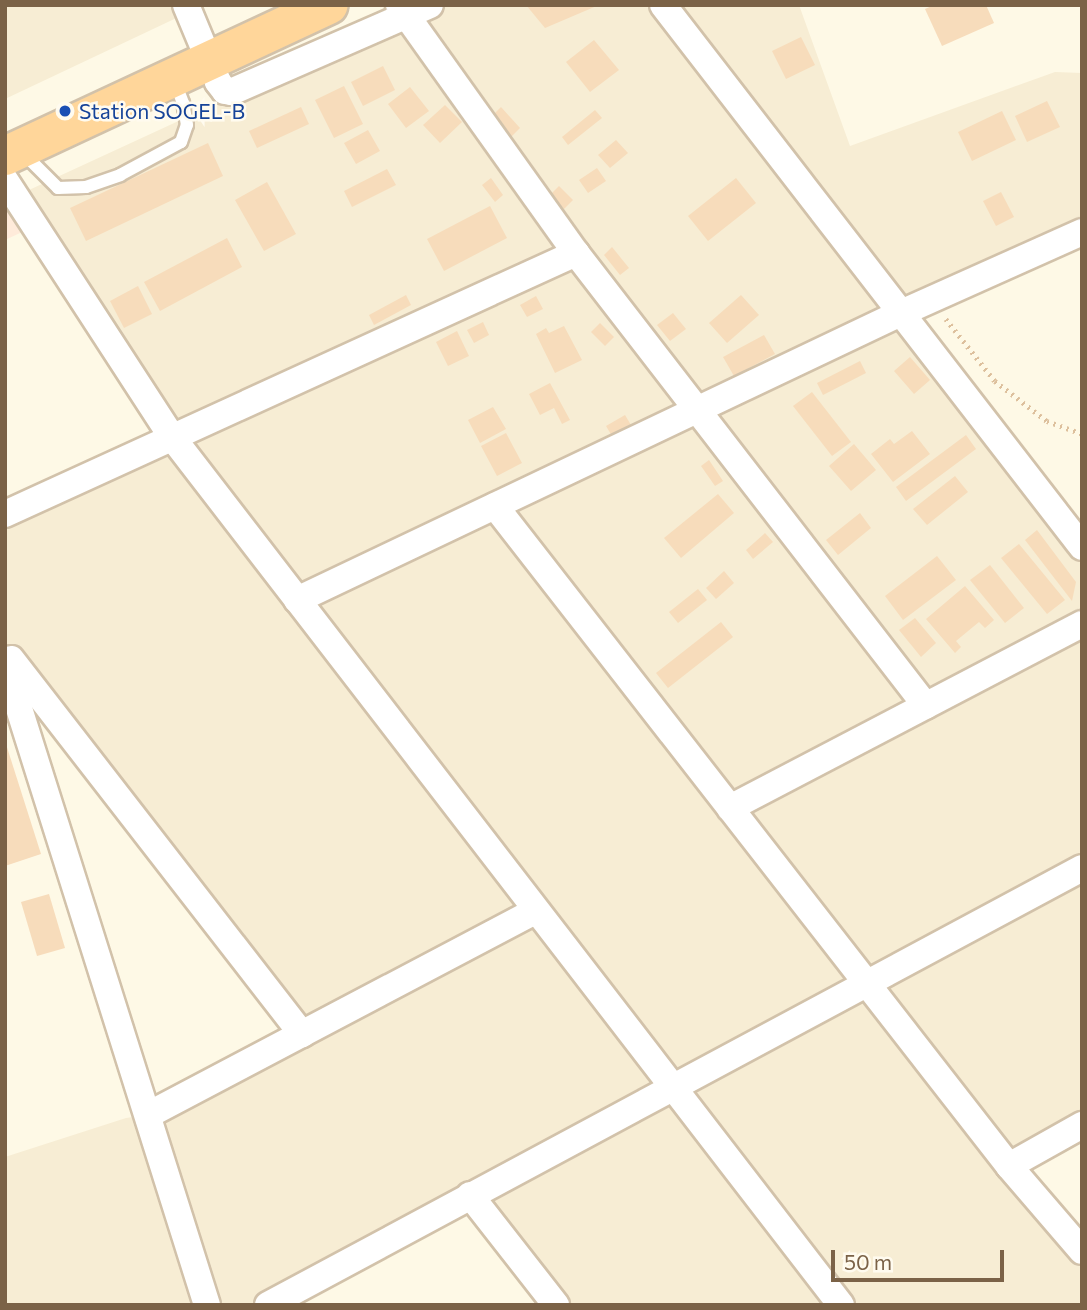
<!DOCTYPE html>
<style>
body{margin:0}
#map{position:relative;width:1087px;height:1310px;overflow:hidden;background:#fef9e6;font-family:Commissioner,sans-serif}
div>[style]{position:absolute}
.residential>*{inset:0;background:#f7edd4}
.commercial>*{inset:0;background:#ffebda}
.building>*{inset:0;background:#f7dcbb}
.path>*{height:4.5px;margin-top:-2.25px;transform-origin:0;background:repeating-linear-gradient(90deg,#ddc09d 0 2px,transparent 0 7px)}
.roads{filter:drop-shadow(2px 0 #d2c2aa) drop-shadow(-2px 0 #d2c2aa) drop-shadow(0 2px #d2c2aa) drop-shadow(0 -2px #d2c2aa)}
.service>*{height:12px;margin:-6px;padding:0 6px;transform-origin:6px;border-radius:6px;background:#fff}
.minor>*{height:26px;margin:-13px;padding:0 13px;transform-origin:13px;border-radius:13px;background:#fff}
.trunk>*{height:38px;margin:-19px;padding:0 19px;transform-origin:19px;border-radius:19px;background:#ffd69a}
.dots>*{width:19px;height:19px;translate:-50% -50%;box-sizing:border-box;border:4px solid #fffbef;border-radius:50%}
span{translate:-50% -50%;white-space:nowrap;text-align:center;line-height:1.15;-webkit-text-stroke:5px #fffbef;paint-order:stroke}
.transit-label{font-size:21px;color:#164399}
.left{translate:0 -50%;text-align:left}
.frame{position:absolute;inset:0;border:7px solid #7b6247;pointer-events:none}
.scale{position:absolute;left:831px;top:1250px;width:173px;height:32px;box-sizing:border-box;border:4px solid #7b6247;border-top:0;padding-left:9px;font-size:21px;line-height:24px;white-space:nowrap;color:#7b6247;-webkit-text-stroke:5px #fffbef;paint-order:stroke}
</style>
<div id="map">
<div class="residential">
<i style="clip-path:polygon(5px 5px,183px 5px,187px 13px,5px 99px)"></i>
<i style="clip-path:polygon(430px 5px,799px 5px,850px 146px,1055px 72px,1082px 73px,1082px 230px,901px 313px,1082px 547px,1082px 1126px,1009px 1166px,1082px 1259px,1082px 1305px,556px 1305px,470px 1195px,268px 1305px,5px 1305px,5px 1157px,126px 1118px,148px 1115px,302px 1033px,5px 653px,5px 514px,172px 437px,16px 196px)"></i>
</div>
<div class="commercial">
<i style="clip-path:polygon(5px 180px,35px 226px,5px 240px)"></i>
</div>
<div class="building">
<i style="clip-path:polygon(526px 5px,599px 5px,545px 28px)"></i>
<i style="clip-path:polygon(934px 5px,986px 5px,994px 23px,942px 46px,925px 9px)"></i>
<i style="clip-path:polygon(801px 37px,815px 65px,786px 79px,772px 51px)"></i>
<i style="clip-path:polygon(594px 40px,619px 70px,590px 92px,566px 62px)"></i>
<i style="clip-path:polygon(383px 66px,395px 90px,363px 106px,351px 82px)"></i>
<i style="clip-path:polygon(344px 86px,363px 124px,334px 138px,315px 100px)"></i>
<i style="clip-path:polygon(410px 87px,429px 111px,406px 128px,388px 104px)"></i>
<i style="clip-path:polygon(1047px 101px,1060px 127px,1027px 142px,1015px 116px)"></i>
<i style="clip-path:polygon(445px 105px,462px 122px,440px 143px,423px 125px)"></i>
<i style="clip-path:polygon(301px 107px,309px 124px,257px 148px,249px 131px)"></i>
<i style="clip-path:polygon(501px 107px,520px 128px,511px 137px,492px 116px)"></i>
<i style="clip-path:polygon(595px 110px,602px 118px,568px 145px,562px 137px)"></i>
<i style="clip-path:polygon(1002px 111px,1016px 140px,972px 161px,958px 132px)"></i>
<i style="clip-path:polygon(368px 130px,380px 151px,356px 164px,344px 143px)"></i>
<i style="clip-path:polygon(616px 140px,628px 153px,610px 168px,598px 155px)"></i>
<i style="clip-path:polygon(208px 143px,223px 176px,86px 241px,70px 208px)"></i>
<i style="clip-path:polygon(597px 168px,606px 181px,588px 193px,579px 180px)"></i>
<i style="clip-path:polygon(387px 169px,396px 185px,352px 207px,344px 191px)"></i>
<i style="clip-path:polygon(491px 178px,503px 195px,495px 202px,482px 185px)"></i>
<i style="clip-path:polygon(736px 178px,756px 203px,708px 241px,688px 216px)"></i>
<i style="clip-path:polygon(267px 182px,296px 234px,264px 251px,235px 200px)"></i>
<i style="clip-path:polygon(559px 186px,573px 200px,564px 209px,550px 195px)"></i>
<i style="clip-path:polygon(1001px 192px,1014px 217px,996px 226px,983px 201px)"></i>
<i style="clip-path:polygon(490px 206px,507px 238px,444px 271px,427px 239px)"></i>
<i style="clip-path:polygon(227px 238px,242px 267px,160px 311px,144px 282px)"></i>
<i style="clip-path:polygon(612px 247px,629px 268px,620px 275px,604px 255px)"></i>
<i style="clip-path:polygon(138px 286px,152px 314px,124px 328px,110px 301px)"></i>
<i style="clip-path:polygon(406px 295px,411px 305px,374px 325px,369px 315px)"></i>
<i style="clip-path:polygon(741px 295px,759px 315px,727px 343px,709px 323px)"></i>
<i style="clip-path:polygon(536px 296px,543px 309px,527px 317px,520px 305px)"></i>
<i style="clip-path:polygon(673px 313px,686px 329px,670px 341px,657px 325px)"></i>
<i style="clip-path:polygon(483px 322px,489px 335px,474px 343px,467px 330px)"></i>
<i style="clip-path:polygon(600px 323px,614px 337px,605px 346px,591px 332px)"></i>
<i style="clip-path:polygon(564px 326px,582px 360px,555px 373px,536px 334px,546px 328px,549px 333px)"></i>
<i style="clip-path:polygon(457px 331px,469px 356px,448px 366px,436px 342px)"></i>
<i style="clip-path:polygon(764px 335px,775px 354px,734px 376px,723px 357px)"></i>
<i style="clip-path:polygon(910px 357px,930px 380px,914px 394px,894px 371px)"></i>
<i style="clip-path:polygon(860px 361px,866px 373px,823px 395px,817px 383px)"></i>
<i style="clip-path:polygon(550px 383px,570px 420px,562px 424px,554px 408px,540px 415px,529px 394px)"></i>
<i style="clip-path:polygon(812px 392px,851px 442px,832px 456px,793px 406px)"></i>
<i style="clip-path:polygon(493px 407px,506px 429px,480px 443px,468px 420px)"></i>
<i style="clip-path:polygon(625px 415px,631px 425px,612px 436px,606px 426px)"></i>
<i style="clip-path:polygon(912px 431px,930px 454px,893px 482px,871px 454px,890px 439px,894px 444px)"></i>
<i style="clip-path:polygon(506px 433px,522px 463px,497px 476px,481px 446px)"></i>
<i style="clip-path:polygon(966px 435px,976px 449px,906px 501px,896px 487px)"></i>
<i style="clip-path:polygon(854px 444px,876px 470px,851px 491px,829px 466px)"></i>
<i style="clip-path:polygon(709px 460px,723px 481px,715px 486px,701px 466px)"></i>
<i style="clip-path:polygon(955px 476px,968px 492px,927px 525px,913px 509px)"></i>
<i style="clip-path:polygon(718px 494px,734px 513px,681px 558px,664px 538px)"></i>
<i style="clip-path:polygon(860px 513px,871px 528px,838px 555px,826px 540px)"></i>
<i style="clip-path:polygon(1037px 530px,1076px 582px,1072px 601px,1025px 540px)"></i>
<i style="clip-path:polygon(765px 533px,773px 542px,753px 559px,746px 550px)"></i>
<i style="clip-path:polygon(1019px 544px,1065px 600px,1047px 614px,1001px 558px)"></i>
<i style="clip-path:polygon(937px 556px,956px 580px,903px 620px,885px 596px)"></i>
<i style="clip-path:polygon(990px 565px,1024px 608px,1005px 623px,970px 580px)"></i>
<i style="clip-path:polygon(724px 571px,734px 583px,716px 599px,706px 588px)"></i>
<i style="clip-path:polygon(965px 586px,994px 620px,985px 628px,979px 622px,956px 641px,961px 647px,955px 653px,926px 619px)"></i>
<i style="clip-path:polygon(698px 589px,707px 600px,678px 623px,669px 612px)"></i>
<i style="clip-path:polygon(915px 618px,936px 643px,921px 657px,899px 630px)"></i>
<i style="clip-path:polygon(721px 622px,733px 637px,668px 688px,656px 673px)"></i>
<i style="clip-path:polygon(5px 741px,41px 854px,5px 866px)"></i>
<i style="clip-path:polygon(49px 894px,65px 948px,37px 956px,21px 902px)"></i>
</div>
<div class="path">
<i style="left:946px;top:319px;width:79px;rotate:51.7deg"></i>
<i style="left:995px;top:381px;width:66px;rotate:37.6deg"></i>
<i style="left:1047px;top:421px;width:37px;rotate:20deg"></i>
</div>
<div class="roads">
<div class="service">
<i style="left:22px;top:152px;width:51px;rotate:45deg"></i>
<i style="left:58px;top:188px;width:28px;rotate:-2deg"></i>
<i style="left:86px;top:187px;width:36px;rotate:-19deg"></i>
<i style="left:120px;top:175px;width:69px;rotate:-28.4deg"></i>
<i style="left:181px;top:142px;width:18px;rotate:-71deg"></i>
<i style="left:187px;top:125px;width:22px;rotate:-100deg"></i>
<i style="left:183px;top:103px;width:22px;rotate:-111deg"></i>
</div>
<div class="minor">
<i style="left:186px;top:5px;width:83px;rotate:67.4deg"></i>
<i style="left:218px;top:82px;width:11px;rotate:52deg"></i>
<i style="left:225px;top:91px;width:6px;rotate:9deg"></i>
<i style="left:231px;top:92px;width:217px;rotate:-23.6deg"></i>
<i style="left:399px;top:5px;width:305px;rotate:54.5deg"></i>
<i style="left:576px;top:253px;width:572px;rotate:52.31deg"></i>
<i style="left:663px;top:5px;width:685px;rotate:52.29deg"></i>
<i style="left:5px;top:180px;width:306px;rotate:57deg"></i>
<i style="left:172px;top:437px;width:1096px;rotate:52.38deg"></i>
<i style="left:495px;top:506px;width:837px;rotate:52.09deg"></i>
<i style="left:1009px;top:1166px;width:112px;rotate:49.3deg"></i>
<i style="left:5px;top:514px;width:628px;rotate:-24.56deg"></i>
<i style="left:297px;top:600px;width:669px;rotate:-25.42deg"></i>
<i style="left:901px;top:313px;width:198px;rotate:-24.1deg"></i>
<i style="left:11px;top:659px;width:475px;rotate:52.2deg"></i>
<i style="left:5px;top:664px;width:672px;rotate:72.51deg"></i>
<i style="left:730px;top:808px;width:397px;rotate:-27.6deg"></i>
<i style="left:148px;top:1115px;width:437px;rotate:-27.8deg"></i>
<i style="left:1009px;top:1166px;width:84px;rotate:-29.3deg"></i>
<i style="left:470px;top:1195px;width:140px;rotate:52deg"></i>
<i style="left:268px;top:1305px;width:924px;rotate:-28.23deg"></i>
</div>
<div class="trunk">
<i style="left:5px;top:156px;width:357px;rotate:-25deg"></i>
</div>
</div>
<div class="dots">
<i style="left:65px;top:111px;background:#1a4fb4"></i>
</div>
<div class="transit-label">
<span class="left" style="left:79px;top:111px">Station SOGEL-B</span>
</div>
<div class="frame"></div>
<div class="scale">50 m</div>
</div>
